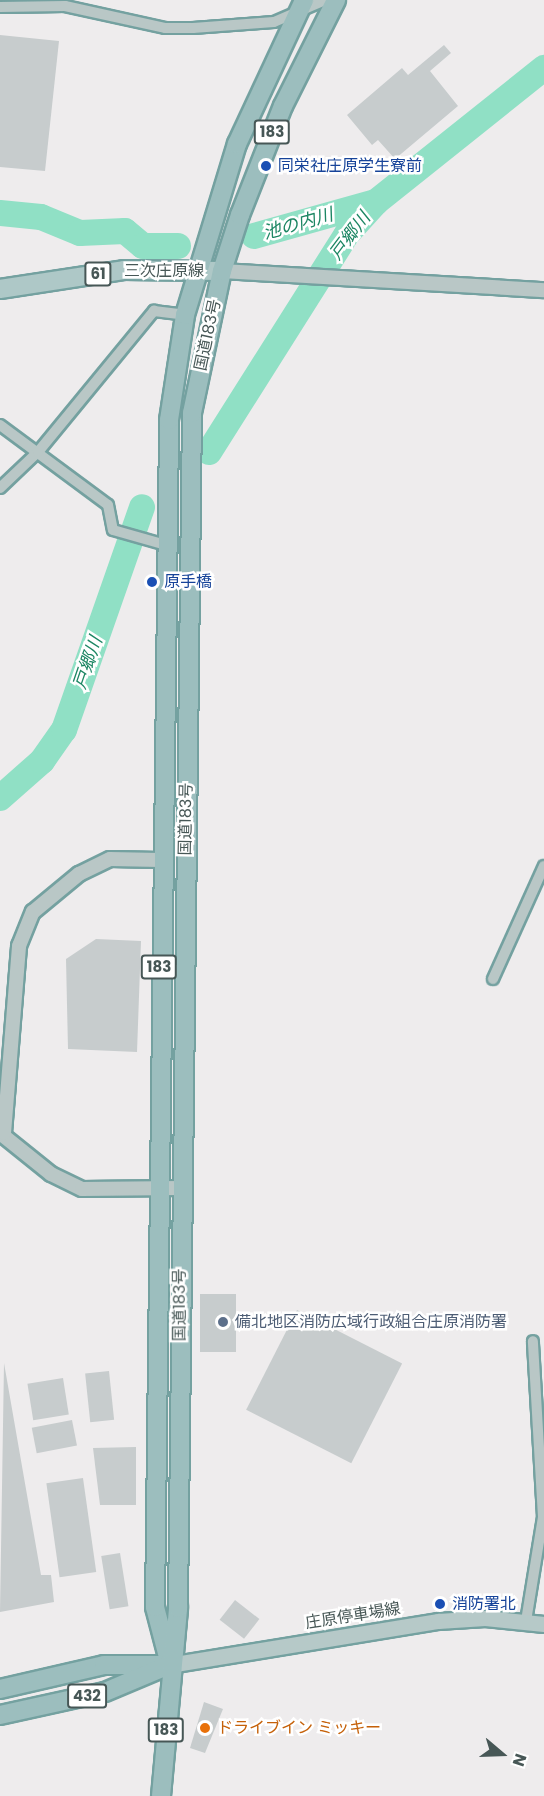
<!DOCTYPE html>
<html>
<head>
<meta charset="utf-8">
<style>
  body { margin:0 }
  #map { position:relative; width:544px; height:1796px; overflow:hidden; background:#eeeced; font-family:Poppins,"Noto Sans JP",sans-serif }
  div>[style] { position:absolute }
  .river>* { height:26px; margin:-13px; padding:0 13px; transform-origin:13px; border-radius:13px; background:#90e0c5 }
  .building>* { inset:0; background:#c7cccd; transform-origin:0 0 }
  .roads { filter:drop-shadow(2px 0 #74a1a0) drop-shadow(-2px 0 #74a1a0) drop-shadow(0 2px #74a1a0) drop-shadow(0 -2px #74a1a0) }
  .minor>* { height:10px; margin:-5px; padding:0 5px; transform-origin:5px; border-radius:5px; background:#b9c7c6 }
  .tertiary>* { height:14px; margin:-7px; padding:0 7px; transform-origin:7px; border-radius:7px; background:#b9c7c6 }
  .secondary>* { height:15px; margin:-7.5px; padding:0 7.5px; transform-origin:7.5px; border-radius:7.5px; background:#b6c9c8 }
  .primary>* { height:18px; margin:-9px; padding:0 9px; transform-origin:9px; border-radius:9px; background:#aec8c7 }
  .trunk>* { height:18px; margin:-9px; padding:0 9px; transform-origin:9px; border-radius:9px; background:#9cbebe }
  .dots>* { width:16px; height:16px; translate:-50% -50%; box-sizing:border-box; border:3px solid #fff; border-radius:50% }
  span { translate:-50% -50%; white-space:nowrap; text-align:center; line-height:1.15; -webkit-text-stroke:5px #fff; paint-order:stroke }
  .shield-label span { padding:2px 4px; background:#fff; border:2px solid; border-radius:4px; -webkit-text-stroke-width:0 }
  .shield-label { font-size:15px; color:#475756; font-weight:700 }
  .transit-label { font-size:16px; color:#164399 }
  .left { translate:0 -50%; text-align:left }
  .street-label { font-size:16px; color:#475756 }
  .service-label { font-size:16px; color:#4e5e75 }
  .food-label { font-size:16px; color:#c56008 }
  .water-label { font-size:18px; color:#1c8663; font-style:italic }
  .north { position:absolute; left:472px; top:1724px; width:60px; height:60px; -webkit-text-stroke:4px #fff; paint-order:stroke; rotate:109deg; font-size:16px; font-weight:700; line-height:24px; text-align:center; color:#475756 }
  .north::after { content:''; display:block; margin:auto; width:21px; height:27px; background:#475756; clip-path:polygon(50% 0,100% 100%,50% 72%,0 100%) }
</style>
</head>
<body>
<div id="map">
  <div class="river">
    <div style="left:0;top:213px;width:41px;rotate:5.6deg"></div>
    <div style="left:41px;top:217px;width:42px;rotate:22.3deg"></div>
    <div style="left:80px;top:233px;width:45px;rotate:-2.5deg"></div>
    <div style="left:125px;top:231px;width:23px;rotate:40deg"></div>
    <div style="left:143px;top:246px;width:35px"></div>
    <div style="left:254px;top:236px;width:127px;rotate:-15.6deg"></div>
    <div style="left:209px;top:452px;width:258px;rotate:-57.7deg"></div>
    <div style="left:347px;top:234px;width:43px;rotate:-47.8deg"></div>
    <div style="left:376px;top:202px;width:215px;rotate:-38.6deg"></div>
    <div style="left:0;top:798px;width:56px;rotate:-41.4deg"></div>
    <div style="left:42px;top:761px;width:38px;rotate:-55deg"></div>
    <div style="left:64px;top:730px;width:236px;rotate:-70.7deg"></div>
  </div>
  <div class="building">
    <div style="clip-path:polygon(0 35px,59px 41px,45px 171px,0 167px)"></div>
    <div style="clip-path:polygon(444px 45px,451px 53px,430px 71px,458px 106px,395px 159px,378px 140px,372px 145px,347px 115px,402px 68px,408px 75px)"></div>
    <div style="clip-path:polygon(96px 939px,141px 941px,137px 1052px,68px 1049px,66px 959px)"></div>
    <div style="left:200px;top:1294px;width:36px;height:58px"></div>
    <div style="left:297px;top:1310px;width:118px;height:112px;rotate:27deg"></div>
    <div style="clip-path:polygon(4px 1363px,41px 1575px,51px 1575px,54px 1602px,0 1612px)"></div>
    <div style="left:109px;top:1371px;width:49px;height:24px;rotate:84deg"></div>
    <div style="left:63px;top:1378px;width:37px;height:36px;rotate:81deg"></div>
    <div style="left:72px;top:1420px;width:26px;height:41px;rotate:79deg"></div>
    <div style="clip-path:polygon(136px 1447px,136px 1505px,100px 1505px,93px 1448px)"></div>
    <div style="left:83px;top:1478px;width:95px;height:37px;rotate:82deg"></div>
    <div style="left:120px;top:1553px;width:54px;height:19px;rotate:81deg"></div>
    <div style="left:235px;top:1600px;width:31px;height:25px;rotate:38deg"></div>
    <div style="clip-path:polygon(204px 1702px,223px 1709px,205px 1753px,190px 1748px)"></div>
  </div>
  <div class="roads">
    <div class="minor">
      <div style="left:0;top:7px;width:65px;rotate:-0.9deg"></div>
      <div style="left:65px;top:6px;width:102px;rotate:12.4deg"></div>
      <div style="left:165px;top:28px;width:28px"></div>
      <div style="left:193px;top:28px;width:81px;rotate:-4.2deg"></div>
      <div style="left:274px;top:22px;width:56px;rotate:-23.3deg"></div>
      <div style="left:0;top:425px;width:134px;rotate:36.5deg"></div>
      <div style="left:108px;top:505px;width:25px;rotate:79deg"></div>
      <div style="left:113px;top:530px;width:55px;rotate:15.8deg"></div>
      <div style="left:0;top:488px;width:52px;rotate:-43.5deg"></div>
      <div style="left:38px;top:452px;width:183px;rotate:-50.6deg"></div>
      <div style="left:154px;top:311px;width:31px;rotate:7deg"></div>
      <div style="left:493px;top:979px;width:124px;rotate:-65.7deg"></div>
      <div style="left:526px;top:1621px;width:105px;rotate:-80.7deg"></div>
      <div style="left:543px;top:1517px;width:176px;rotate:-93.3deg"></div>
    </div>
    <div class="tertiary">
      <div style="left:222px;top:271px;width:323px;rotate:3.4deg"></div>
      <div style="left:0;top:1133px;width:65px;rotate:38.8deg"></div>
      <div style="left:51px;top:1174px;width:34px;rotate:26deg"></div>
      <div style="left:82px;top:1189px;width:99px;rotate:-0.6deg"></div>
      <div style="left:4px;top:1133px;width:188px;rotate:-85.4deg"></div>
      <div style="left:19px;top:946px;width:37px;rotate:-68deg"></div>
      <div style="left:33px;top:912px;width:60px;rotate:-39.6deg"></div>
      <div style="left:79px;top:874px;width:34px;rotate:-26deg"></div>
      <div style="left:110px;top:859px;width:50px;rotate:1.1deg"></div>
    </div>
    <div class="secondary">
      <div style="left:169px;top:1665px;width:273px;rotate:-9.3deg"></div>
      <div style="left:438px;top:1621px;width:47px;rotate:-3.7deg"></div>
      <div style="left:485px;top:1618px;width:59px;rotate:5.8deg"></div>
    </div>
    <div class="primary">
      <div style="left:0;top:289px;width:125px;rotate:-8.7deg"></div>
      <div style="left:124px;top:270px;width:98px;rotate:0.6deg"></div>
    </div>
    <div class="trunk">
      <div style="left:168px;top:1657px;width:52px;rotate:-104.6deg"></div>
      <div style="left:155px;top:1607px;width:1187px;rotate:-89.32deg"></div>
      <div style="left:169px;top:420px;width:106px;rotate:-81.3deg"></div>
      <div style="left:185px;top:315px;width:179px;rotate:-73.1deg"></div>
      <div style="left:237px;top:144px;width:159px;rotate:-65deg"></div>
      <div style="left:0;top:1689px;width:107px;rotate:-13deg"></div>
      <div style="left:104px;top:1665px;width:58px"></div>
      <div style="left:0;top:1715px;width:107px;rotate:-12.4deg"></div>
      <div style="left:105px;top:1692px;width:69px;rotate:-22.9deg"></div>
      <div style="left:161px;top:1796px;width:189px;rotate:-84.8deg"></div>
      <div style="left:178px;top:1608px;width:1195px;rotate:-89.33deg"></div>
      <div style="left:192px;top:413px;width:145px;rotate:-78.1deg"></div>
      <div style="left:222px;top:271px;width:59px;rotate:-72.2deg"></div>
      <div style="left:240px;top:215px;width:117px;rotate:-68.5deg"></div>
      <div style="left:283px;top:106px;width:119px;rotate:-63.4deg"></div>
    </div>
  </div>
  <div class="dots">
    <div style="left:266px;top:166px;background:#1a4fb4"></div>
    <div style="left:152px;top:582px;background:#1a4fb4"></div>
    <div style="left:223px;top:1322px;background:#5c6f8a"></div>
    <div style="left:440px;top:1604px;background:#1a4fb4"></div>
    <div style="left:205px;top:1728px;background:#e8710a"></div>
  </div>
  <div class="shield-label">
    <span style="left:272px;top:132px">183</span>
    <span style="left:98px;top:274px">61</span>
    <span style="left:159px;top:967px">183</span>
    <span style="left:87px;top:1696px">432</span>
    <span style="left:166px;top:1730px">183</span>
  </div>
  <div class="transit-label">
    <span class="left" style="left:278px;top:166px">同栄社庄原学生寮前</span>
    <span class="left" style="left:164px;top:582px">原手橋</span>
    <span class="left" style="left:452px;top:1604px">消防署北</span>
  </div>
  <div class="street-label">
    <span style="left:164px;top:271px">三次庄原線</span>
    <span style="left:208px;top:335px;rotate:-78deg">国道183号</span>
    <span style="left:186px;top:819px;rotate:-89deg">国道183号</span>
    <span style="left:180px;top:1305px;rotate:-90deg">国道183号</span>
    <span style="left:353px;top:1616px;rotate:-9deg">庄原停車場線</span>
  </div>
  <div class="service-label">
    <span class="left" style="left:235px;top:1322px">備北地区消防広域行政組合庄原消防署</span>
  </div>
  <div class="food-label">
    <span class="left" style="left:217px;top:1728px">ドライブイン ミッキー</span>
  </div>
  <div class="water-label">
    <span style="left:298px;top:224px;rotate:-16deg">池の内川</span>
    <span style="left:350px;top:236px;rotate:-53deg">戸郷川</span>
    <span style="left:88px;top:663px;rotate:-71deg">戸郷川</span>
  </div>
  <div class="north">N</div>
</div>
</body>
</html>
